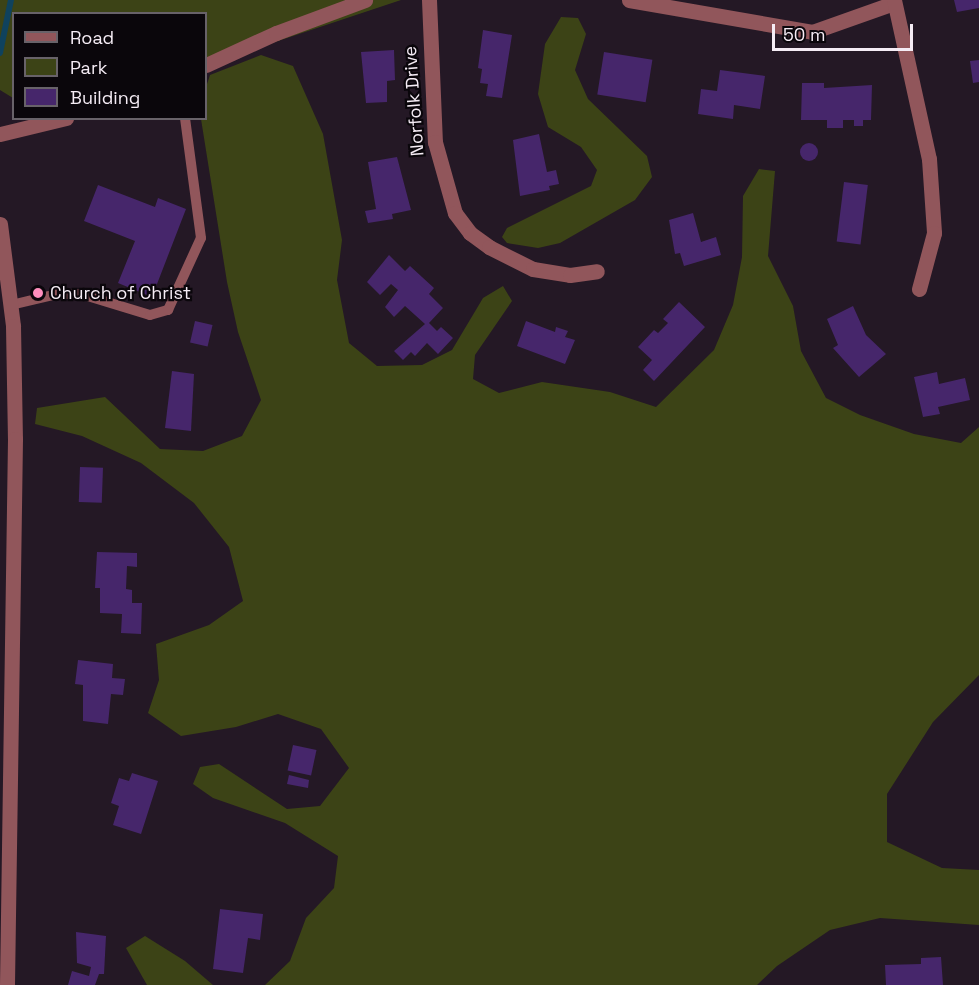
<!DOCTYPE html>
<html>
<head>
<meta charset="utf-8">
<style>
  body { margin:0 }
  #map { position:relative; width:979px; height:985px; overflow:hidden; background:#241825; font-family:"Space Grotesk",sans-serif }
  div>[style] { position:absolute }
  .green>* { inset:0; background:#3c4316 }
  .stream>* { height:6px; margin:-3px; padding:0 3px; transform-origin:3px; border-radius:3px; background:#0f425d }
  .building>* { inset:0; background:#46266b; transform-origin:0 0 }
  .round { border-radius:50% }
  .service>* { height:10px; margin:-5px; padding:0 5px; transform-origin:5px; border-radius:5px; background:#91565b }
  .minor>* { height:15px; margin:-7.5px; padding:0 7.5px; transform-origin:7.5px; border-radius:7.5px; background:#91565b }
  .dots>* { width:16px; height:16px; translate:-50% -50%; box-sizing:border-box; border:3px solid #0a060b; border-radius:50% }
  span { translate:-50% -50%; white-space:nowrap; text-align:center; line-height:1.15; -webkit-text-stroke:4.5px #0a060b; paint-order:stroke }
  .street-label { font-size:18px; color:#f5ecf5 }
  .poi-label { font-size:18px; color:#f5ecf5 }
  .left { translate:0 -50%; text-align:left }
  .legend { position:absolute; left:12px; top:12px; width:195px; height:108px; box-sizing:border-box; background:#0a060b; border:2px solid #686269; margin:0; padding:8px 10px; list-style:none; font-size:18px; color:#f5ecf5 }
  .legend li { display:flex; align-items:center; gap:12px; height:30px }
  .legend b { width:30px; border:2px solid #686269 }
  .scale { position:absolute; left:772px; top:24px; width:141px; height:27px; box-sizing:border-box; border:3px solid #f5ecf5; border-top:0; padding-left:8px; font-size:18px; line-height:21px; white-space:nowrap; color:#f5ecf5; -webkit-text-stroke:4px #0a060b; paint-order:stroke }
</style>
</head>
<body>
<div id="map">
  <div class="green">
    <div style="clip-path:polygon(0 0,401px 0,206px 65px,206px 14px,14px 14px,13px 98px,0 90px)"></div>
    <div style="clip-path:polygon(561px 17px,578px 18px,586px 34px,575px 70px,588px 99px,647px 156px,652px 177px,635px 200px,560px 243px,538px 248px,507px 243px,502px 237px,507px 228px,591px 186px,597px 170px,581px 147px,548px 127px,538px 94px,545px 44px)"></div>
    <div style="clip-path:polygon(261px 55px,293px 66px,323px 134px,342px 240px,337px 280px,349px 343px,377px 366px,422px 365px,452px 350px,483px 298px,503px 286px,512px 301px,475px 355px,473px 379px,499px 393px,542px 382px,610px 392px,656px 407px,714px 350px,733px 305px,742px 257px,743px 196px,759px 169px,775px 171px,768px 256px,793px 306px,801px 351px,826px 398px,860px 415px,914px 434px,961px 443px,979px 427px,979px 675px,933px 722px,887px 794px,887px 842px,942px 868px,979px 870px,979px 925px,880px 918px,830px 930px,777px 966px,757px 985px,265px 985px,290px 961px,306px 918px,334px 888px,338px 856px,285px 823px,213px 798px,193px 784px,200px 767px,219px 764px,287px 809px,320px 806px,349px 768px,321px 729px,278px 714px,236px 727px,181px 736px,148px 713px,159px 680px,156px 644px,209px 625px,243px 601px,229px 547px,194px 503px,141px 463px,82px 436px,35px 424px,37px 408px,105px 397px,160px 449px,203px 451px,242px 436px,261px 400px,238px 332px,227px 282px,201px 119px,206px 118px,206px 87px,210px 75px)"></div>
    <div style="clip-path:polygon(145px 936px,185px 961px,213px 985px,147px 985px,126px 948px)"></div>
  </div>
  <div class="stream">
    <div style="left:0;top:53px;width:54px;rotate:-78.3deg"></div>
  </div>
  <div class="building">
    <div style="clip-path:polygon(954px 0,979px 0,979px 8px,957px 12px)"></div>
    <div style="clip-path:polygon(483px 30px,512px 35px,502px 98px,486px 96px,488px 84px,480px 83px,482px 69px,478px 68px)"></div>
    <div style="clip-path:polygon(394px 50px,395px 80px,387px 81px,387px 102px,366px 103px,361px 52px)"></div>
    <div style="left:604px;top:52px;width:49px;height:43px;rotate:9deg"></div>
    <div style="clip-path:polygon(979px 60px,979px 82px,973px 83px,970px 61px)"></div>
    <div style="clip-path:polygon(720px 70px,765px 76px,760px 109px,734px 105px,733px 119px,698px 114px,701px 89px,717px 91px)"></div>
    <div style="clip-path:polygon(802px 83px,824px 83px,824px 88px,872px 85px,871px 120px,863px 120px,863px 126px,854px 126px,854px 120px,843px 120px,843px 128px,827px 128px,827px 120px,801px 120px)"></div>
    <div style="clip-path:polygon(539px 134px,547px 172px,556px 170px,559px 184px,549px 186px,550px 190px,520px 196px,513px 140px)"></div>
    <div class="round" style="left:800px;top:143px;width:18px;height:18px"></div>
    <div style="clip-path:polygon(397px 157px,411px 210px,392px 214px,393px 219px,368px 223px,365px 211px,376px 209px,368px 162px)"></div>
    <div style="left:844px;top:182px;width:24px;height:60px;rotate:7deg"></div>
    <div style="clip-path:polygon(98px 185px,155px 207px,158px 198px,186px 209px,152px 297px,118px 283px,135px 241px,84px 221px)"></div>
    <div style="clip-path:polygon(693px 213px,701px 242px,716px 237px,721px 255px,684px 266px,680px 253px,675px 254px,669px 220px)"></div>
    <div style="clip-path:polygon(389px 255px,405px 271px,410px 266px,434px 288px,429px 294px,443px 308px,429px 323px,437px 331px,441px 327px,453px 338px,438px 354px,427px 343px,415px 356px,411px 352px,403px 360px,394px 351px,425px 324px,405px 306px,394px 317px,385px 307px,398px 290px,391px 284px,380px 295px,367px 282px)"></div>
    <div style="clip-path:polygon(679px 302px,705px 327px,654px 381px,643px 370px,652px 360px,638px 347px,654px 330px,658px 333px,668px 323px,663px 319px)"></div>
    <div style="clip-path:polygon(853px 306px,866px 335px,886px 354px,859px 377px,833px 348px,838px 345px,827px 319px)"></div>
    <div style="left:195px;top:321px;width:18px;height:22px;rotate:13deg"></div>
    <div style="clip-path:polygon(526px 321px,555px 332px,556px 327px,568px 331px,565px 337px,575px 340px,565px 364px,517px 346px)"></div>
    <div style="clip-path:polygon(172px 371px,194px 374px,191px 431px,165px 428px)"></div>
    <div style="clip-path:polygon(937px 372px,939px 384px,965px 378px,970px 400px,938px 407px,940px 414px,923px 417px,914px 377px)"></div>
    <div style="left:80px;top:467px;width:23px;height:35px;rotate:2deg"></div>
    <div style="clip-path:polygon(97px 552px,137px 553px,137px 567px,127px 566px,126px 589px,132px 590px,132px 603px,142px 603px,141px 634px,121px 633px,122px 614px,100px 613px,100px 588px,95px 588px)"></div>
    <div style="clip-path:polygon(78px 660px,113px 664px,112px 678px,125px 679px,123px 695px,111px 694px,108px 724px,83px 721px,83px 685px,75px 684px)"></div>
    <div style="left:293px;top:745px;width:24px;height:26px;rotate:12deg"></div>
    <div style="clip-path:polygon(132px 773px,158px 781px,141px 834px,113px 825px,119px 806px,111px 803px,119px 778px,129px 781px)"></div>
    <div style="clip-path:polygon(289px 775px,309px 780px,308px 788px,287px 784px)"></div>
    <div style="clip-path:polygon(220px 909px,263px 914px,260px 940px,248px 938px,243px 973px,213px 969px)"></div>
    <div style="clip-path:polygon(76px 932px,106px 936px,104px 974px,99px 974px,95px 985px,68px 985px,72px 971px,89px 976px,91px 967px,77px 963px)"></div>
    <div style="clip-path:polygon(941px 957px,943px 985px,886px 985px,885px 965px,921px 964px,921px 958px)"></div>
  </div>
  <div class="service">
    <div style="left:11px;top:305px;width:47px;rotate:-13.4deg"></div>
    <div style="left:57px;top:294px;width:24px"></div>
    <div style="left:81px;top:294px;width:72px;rotate:16.9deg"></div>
    <div style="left:150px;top:315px;width:19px;rotate:-16deg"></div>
    <div style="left:168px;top:310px;width:79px;rotate:-65.4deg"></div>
    <div style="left:201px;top:238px;width:121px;rotate:-97.6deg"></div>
  </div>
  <div class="minor">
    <div style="left:429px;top:0;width:142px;rotate:87.6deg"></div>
    <div style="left:435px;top:142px;width:74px;rotate:74.3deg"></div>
    <div style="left:455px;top:213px;width:25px;rotate:53deg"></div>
    <div style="left:470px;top:233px;width:24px;rotate:36deg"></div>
    <div style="left:489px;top:247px;width:49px;rotate:26.6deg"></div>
    <div style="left:533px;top:269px;width:37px;rotate:9deg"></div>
    <div style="left:570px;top:275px;width:27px;rotate:-8deg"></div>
    <div style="left:629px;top:0;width:186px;rotate:9.9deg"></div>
    <div style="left:812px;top:32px;width:87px;rotate:-19.5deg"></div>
    <div style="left:894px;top:0;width:163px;rotate:77.6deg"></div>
    <div style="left:929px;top:159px;width:74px;rotate:86.1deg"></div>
    <div style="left:934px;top:233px;width:58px;rotate:105deg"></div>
    <div style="left:206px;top:65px;width:77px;rotate:-24.6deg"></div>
    <div style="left:276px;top:33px;width:95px;rotate:-20.3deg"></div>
    <div style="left:0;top:134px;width:68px;rotate:-13.6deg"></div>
    <div style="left:0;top:224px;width:103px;rotate:82.7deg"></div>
    <div style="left:13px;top:326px;width:113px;rotate:89deg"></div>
    <div style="left:15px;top:439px;width:546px;rotate:90.84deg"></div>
  </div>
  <div class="dots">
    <div style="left:38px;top:293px;background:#fe8ebd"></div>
  </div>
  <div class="street-label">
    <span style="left:414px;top:101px;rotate:-94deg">Norfolk Drive</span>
  </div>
  <div class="poi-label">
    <span class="left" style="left:50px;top:293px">Church of Christ</span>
  </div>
  <ul class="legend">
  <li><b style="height:8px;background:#91565b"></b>Road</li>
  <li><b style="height:16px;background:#3c4316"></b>Park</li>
  <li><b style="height:16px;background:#46266b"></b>Building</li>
  </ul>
  <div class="scale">50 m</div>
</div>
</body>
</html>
